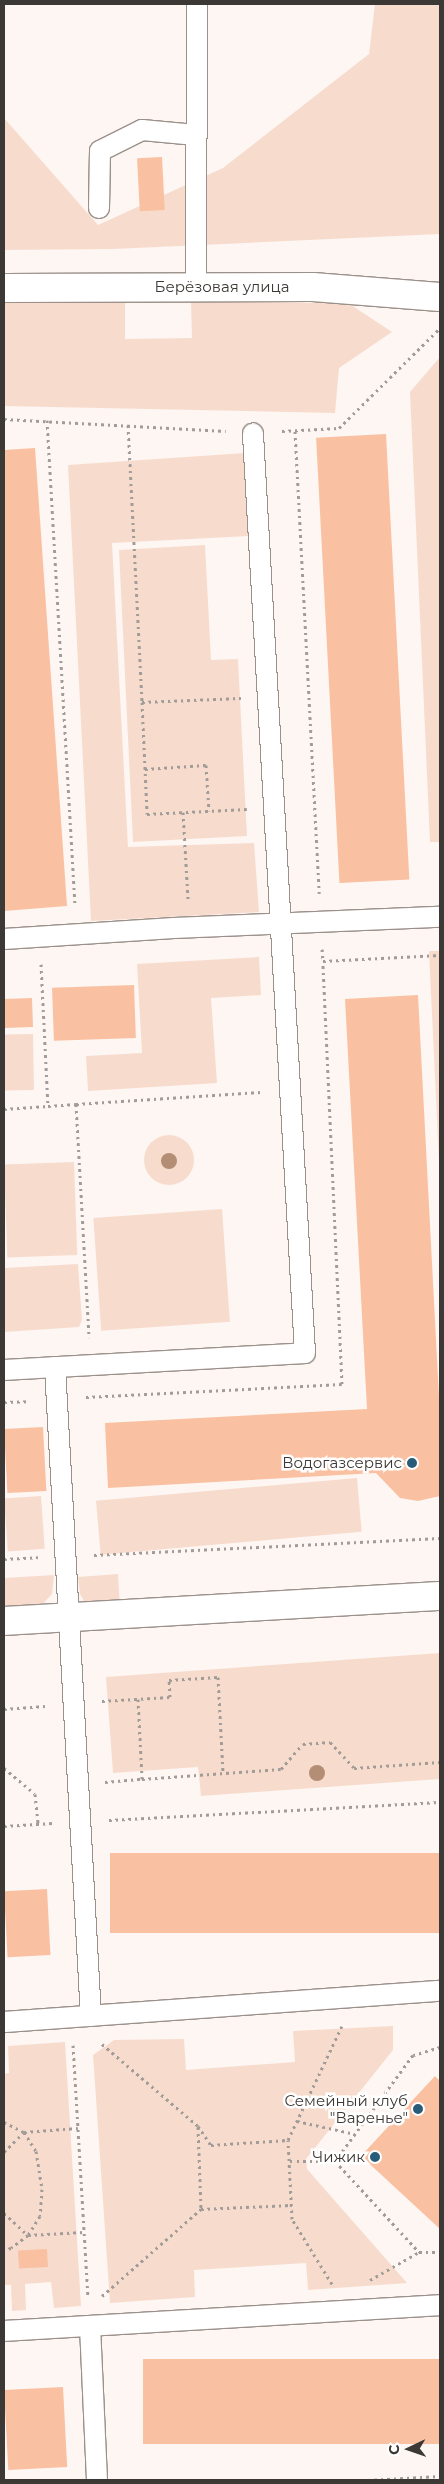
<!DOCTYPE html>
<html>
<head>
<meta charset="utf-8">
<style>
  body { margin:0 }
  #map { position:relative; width:444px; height:2484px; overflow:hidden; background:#fef6f2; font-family:Montserrat,sans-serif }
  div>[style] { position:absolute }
  .green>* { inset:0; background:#f7dcce; transform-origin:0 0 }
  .round { border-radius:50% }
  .building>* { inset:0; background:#f9c1a2; transform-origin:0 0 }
  .path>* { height:3px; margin-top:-1.5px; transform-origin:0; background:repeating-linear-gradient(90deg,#a29c98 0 2.5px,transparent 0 6.5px) }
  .roads { filter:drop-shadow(1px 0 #9b908a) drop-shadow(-1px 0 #9b908a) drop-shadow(0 1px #9b908a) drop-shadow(0 -1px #9b908a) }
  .service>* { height:20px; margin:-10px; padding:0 10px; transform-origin:10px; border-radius:10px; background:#fff }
  .minor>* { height:28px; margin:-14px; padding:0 14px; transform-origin:14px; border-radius:14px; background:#fff }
  .trees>* { width:16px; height:16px; margin:-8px; border-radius:50%; background:#b38e74 }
  .dots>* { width:14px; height:14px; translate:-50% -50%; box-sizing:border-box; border:2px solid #fff; border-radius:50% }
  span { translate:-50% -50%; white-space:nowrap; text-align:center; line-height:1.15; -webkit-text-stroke:5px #fff; paint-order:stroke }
  .street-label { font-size:15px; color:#3c3835 }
  .poi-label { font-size:15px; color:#3c3835 }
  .right { translate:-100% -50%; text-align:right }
  .frame { position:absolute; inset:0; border:5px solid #3c3835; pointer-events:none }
  .north { position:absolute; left:384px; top:2424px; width:50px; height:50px; -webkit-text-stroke:4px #fff; paint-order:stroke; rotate:267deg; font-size:14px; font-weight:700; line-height:20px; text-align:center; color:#3c3835 }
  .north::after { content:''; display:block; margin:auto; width:18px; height:22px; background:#3c3835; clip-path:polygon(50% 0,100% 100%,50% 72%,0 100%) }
</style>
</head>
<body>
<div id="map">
  <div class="green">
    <div style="clip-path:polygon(375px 4px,440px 4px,440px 234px,113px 249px,4px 250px,4px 118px,98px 225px,223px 168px,369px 54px)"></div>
    <div style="clip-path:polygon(4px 302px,125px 302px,125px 339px,192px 338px,191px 302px,348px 303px,392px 332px,339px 368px,335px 413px,4px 406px)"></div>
    <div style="clip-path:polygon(440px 357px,440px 842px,430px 842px,410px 392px)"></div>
    <div style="clip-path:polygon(245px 453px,249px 536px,112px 543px,128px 847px,254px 843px,259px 912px,91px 921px,68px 465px)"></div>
    <div style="clip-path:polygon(205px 545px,211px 660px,238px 659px,247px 836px,133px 842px,119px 550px)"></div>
    <div style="clip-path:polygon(429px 951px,440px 951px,440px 1183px)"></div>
    <div style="clip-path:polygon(259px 957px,261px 995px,211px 998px,217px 1083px,88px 1091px,86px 1056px,142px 1053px,137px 964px)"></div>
    <div style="left:33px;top:1034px;width:56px;height:29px;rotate:89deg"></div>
    <div class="round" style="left:144px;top:1135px;width:50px;height:50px"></div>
    <div style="left:74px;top:1162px;width:93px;height:70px;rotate:88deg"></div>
    <div style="left:222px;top:1209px;width:113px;height:129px;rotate:86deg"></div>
    <div style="clip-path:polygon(78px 1264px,82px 1320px,79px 1327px,4px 1332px,4px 1268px)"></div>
    <div style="left:357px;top:1478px;width:54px;height:262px;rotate:85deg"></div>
    <div style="left:41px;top:1496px;width:53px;height:37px;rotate:86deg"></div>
    <div style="clip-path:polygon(118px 1574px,120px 1609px,88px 1608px,80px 1594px,78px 1577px)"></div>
    <div style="clip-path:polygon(54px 1575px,52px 1594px,38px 1609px,4px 1611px,4px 1578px)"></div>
    <div style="clip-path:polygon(440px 1653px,440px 1779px,201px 1796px,198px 1767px,113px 1773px,106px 1677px)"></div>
    <div style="clip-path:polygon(393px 2026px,393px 2050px,306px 2159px,307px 2169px,407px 2283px,308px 2290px,306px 2263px,194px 2270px,195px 2297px,110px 2303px,93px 2055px,114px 2040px,184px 2039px,186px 2070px,295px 2062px,293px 2031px)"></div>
    <div style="clip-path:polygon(65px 2042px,81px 2306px,54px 2308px,51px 2282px,25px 2284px,26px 2310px,12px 2311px,11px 2285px,4px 2285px,4px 2074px,9px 2073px,8px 2046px)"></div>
  </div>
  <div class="building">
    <div style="left:162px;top:157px;width:53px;height:25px;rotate:87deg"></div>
    <div style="left:386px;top:434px;width:446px;height:70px;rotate:87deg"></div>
    <div style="clip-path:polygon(35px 448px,67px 906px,4px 911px,4px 450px)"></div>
    <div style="left:134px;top:985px;width:53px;height:82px;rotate:88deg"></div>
    <div style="clip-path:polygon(418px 995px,440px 1416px,440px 1496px,418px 1501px,400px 1498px,376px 1473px,108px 1488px,105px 1423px,367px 1409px,345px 999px)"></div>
    <div style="left:32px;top:998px;width:29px;height:28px;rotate:88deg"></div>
    <div style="left:43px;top:1427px;width:64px;height:39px;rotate:87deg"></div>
    <div style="left:440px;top:1853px;width:80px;height:330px;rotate:90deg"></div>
    <div style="left:47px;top:1889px;width:66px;height:43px;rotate:87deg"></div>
    <div style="clip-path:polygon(435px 2076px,440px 2081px,440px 2229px,361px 2156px)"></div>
    <div style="left:47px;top:2249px;width:18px;height:29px;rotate:87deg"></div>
    <div style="left:440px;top:2359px;width:85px;height:297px;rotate:90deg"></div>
    <div style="left:63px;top:2387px;width:80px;height:59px;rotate:87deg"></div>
  </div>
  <div class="path">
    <div style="left:4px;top:419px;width:222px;rotate:3.1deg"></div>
    <div style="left:47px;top:420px;width:487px;rotate:86.7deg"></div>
    <div style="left:128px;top:425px;width:277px;rotate:87.1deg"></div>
    <div style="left:142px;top:702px;width:99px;rotate:-2.3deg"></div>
    <div style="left:282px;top:431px;width:57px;rotate:-3deg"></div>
    <div style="left:339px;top:428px;width:142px;rotate:-44.7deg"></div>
    <div style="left:295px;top:431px;width:463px;rotate:87deg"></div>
    <div style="left:142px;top:702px;width:112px;rotate:87.4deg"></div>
    <div style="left:147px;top:814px;width:100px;rotate:-2.9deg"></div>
    <div style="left:145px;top:769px;width:61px;rotate:-3.8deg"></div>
    <div style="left:206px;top:765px;width:46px;rotate:86.3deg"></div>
    <div style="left:183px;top:812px;width:87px;rotate:86.7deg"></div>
    <div style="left:322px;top:949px;width:12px;rotate:85deg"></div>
    <div style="left:41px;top:964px;width:142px;rotate:87.2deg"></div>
    <div style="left:48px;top:1106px;width:28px;rotate:-4deg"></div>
    <div style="left:76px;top:1104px;width:234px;rotate:86.8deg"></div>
    <div style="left:76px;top:1104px;width:186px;rotate:-3.7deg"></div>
    <div style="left:4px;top:1109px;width:44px;rotate:-3.9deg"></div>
    <div style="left:86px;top:1397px;width:256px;rotate:-2.9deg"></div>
    <div style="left:342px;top:1384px;width:423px;rotate:-92.6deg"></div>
    <div style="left:323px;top:961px;width:117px;rotate:-2.9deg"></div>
    <div style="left:4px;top:1402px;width:25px;rotate:-2deg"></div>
    <div style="left:94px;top:1555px;width:346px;rotate:-2.8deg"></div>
    <div style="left:4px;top:1559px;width:34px;rotate:-3deg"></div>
    <div style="left:138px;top:1699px;width:80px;rotate:87.1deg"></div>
    <div style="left:142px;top:1779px;width:139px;rotate:-4.1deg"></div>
    <div style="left:281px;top:1769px;width:33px;rotate:-49deg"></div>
    <div style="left:303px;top:1744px;width:27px;rotate:-4deg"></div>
    <div style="left:330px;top:1742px;width:35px;rotate:47deg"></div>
    <div style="left:354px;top:1768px;width:86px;rotate:-4deg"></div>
    <div style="left:102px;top:1701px;width:68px;rotate:-3.4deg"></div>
    <div style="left:170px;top:1697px;width:17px;rotate:-93deg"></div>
    <div style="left:169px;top:1680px;width:49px;rotate:-3.5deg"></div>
    <div style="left:218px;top:1677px;width:96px;rotate:87deg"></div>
    <div style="left:4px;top:1709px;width:41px;rotate:-4.2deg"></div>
    <div style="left:4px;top:1768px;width:40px;rotate:40deg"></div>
    <div style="left:35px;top:1794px;width:30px;rotate:84deg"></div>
    <div style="left:105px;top:1782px;width:37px;rotate:-5deg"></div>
    <div style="left:109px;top:1820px;width:331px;rotate:-3.1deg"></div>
    <div style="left:4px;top:1826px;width:49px;rotate:-3.5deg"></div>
    <div style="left:102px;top:2044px;width:126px;rotate:40.5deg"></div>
    <div style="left:198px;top:2126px;width:23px;rotate:56deg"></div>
    <div style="left:211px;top:2145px;width:77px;rotate:-3.7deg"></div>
    <div style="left:73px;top:2045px;width:253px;rotate:86.6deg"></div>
    <div style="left:440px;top:2047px;width:28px;rotate:163deg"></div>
    <div style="left:413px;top:2055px;width:132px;rotate:126.3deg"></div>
    <div style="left:335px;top:2161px;width:124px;rotate:47.3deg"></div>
    <div style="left:419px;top:2252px;width:21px"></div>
    <div style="left:297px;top:2121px;width:59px;rotate:12.6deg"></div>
    <div style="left:4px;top:2122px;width:22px;rotate:27deg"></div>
    <div style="left:24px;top:2132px;width:22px;rotate:58deg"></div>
    <div style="left:36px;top:2151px;width:38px;rotate:81deg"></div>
    <div style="left:42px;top:2189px;width:27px;rotate:94deg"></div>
    <div style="left:40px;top:2216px;width:22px;rotate:122deg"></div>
    <div style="left:28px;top:2235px;width:21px;rotate:143deg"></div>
    <div style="left:11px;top:2248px;width:7px;rotate:164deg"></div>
    <div style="left:198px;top:2127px;width:82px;rotate:87.9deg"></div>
    <div style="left:4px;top:2152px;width:28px;rotate:-45deg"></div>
    <div style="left:24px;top:2132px;width:54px;rotate:-4.2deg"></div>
    <div style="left:290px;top:2161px;width:45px"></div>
    <div style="left:4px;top:2213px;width:33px;rotate:43deg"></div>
    <div style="left:28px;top:2235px;width:56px;rotate:-3.1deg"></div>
    <div style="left:370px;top:2280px;width:56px;rotate:-29.7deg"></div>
    <div style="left:332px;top:2284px;width:76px;rotate:-121.6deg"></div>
    <div style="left:292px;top:2219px;width:79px;rotate:-92.9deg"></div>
    <div style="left:288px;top:2140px;width:126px;rotate:-64.7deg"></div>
    <div style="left:102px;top:2296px;width:132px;rotate:-41.3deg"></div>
    <div style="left:201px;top:2209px;width:90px;rotate:-2.5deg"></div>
    <div style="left:368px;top:2480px;width:72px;rotate:-3.2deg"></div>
  </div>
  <div class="roads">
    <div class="service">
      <div style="left:99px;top:208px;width:57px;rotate:-89deg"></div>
      <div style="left:100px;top:151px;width:47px;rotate:-26.6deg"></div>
      <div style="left:142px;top:130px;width:54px;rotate:5.3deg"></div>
      <div style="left:196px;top:287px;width:283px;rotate:-89.8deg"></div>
      <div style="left:4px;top:939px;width:170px;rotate:-3.7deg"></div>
      <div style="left:174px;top:928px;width:266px;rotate:-2.4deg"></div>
      <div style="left:55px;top:1367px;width:650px;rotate:86.83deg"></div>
      <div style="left:4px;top:1370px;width:301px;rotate:-3.2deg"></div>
      <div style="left:305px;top:1353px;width:921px;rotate:-93.24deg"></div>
      <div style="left:4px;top:2022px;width:437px;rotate:-4.1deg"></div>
      <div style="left:90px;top:2326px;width:154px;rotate:87.4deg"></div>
      <div style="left:4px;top:2331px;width:437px;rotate:-3.4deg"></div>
    </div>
    <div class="minor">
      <div style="left:4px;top:288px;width:309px;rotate:-0.2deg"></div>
      <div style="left:313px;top:287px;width:127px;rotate:4.5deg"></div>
      <div style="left:4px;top:1621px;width:437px;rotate:-3.3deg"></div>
    </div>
  </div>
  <div class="trees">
    <div style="left:169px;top:1161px"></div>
    <div style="left:317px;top:1773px"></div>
  </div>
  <div class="dots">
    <div style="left:412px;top:1463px;background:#295c79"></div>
    <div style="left:418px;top:2109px;background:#295c79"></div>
    <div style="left:375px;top:2157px;background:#295c79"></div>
  </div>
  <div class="street-label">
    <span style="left:222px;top:287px">Берёзовая улица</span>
  </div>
  <div class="poi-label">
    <span class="right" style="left:402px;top:1463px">Водогазсервис</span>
    <span class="right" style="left:408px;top:2109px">Семейный клуб<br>"Варенье"</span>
    <span class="right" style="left:365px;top:2157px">Чижик</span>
  </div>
  <div class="frame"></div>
  <div class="north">С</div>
</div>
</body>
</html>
